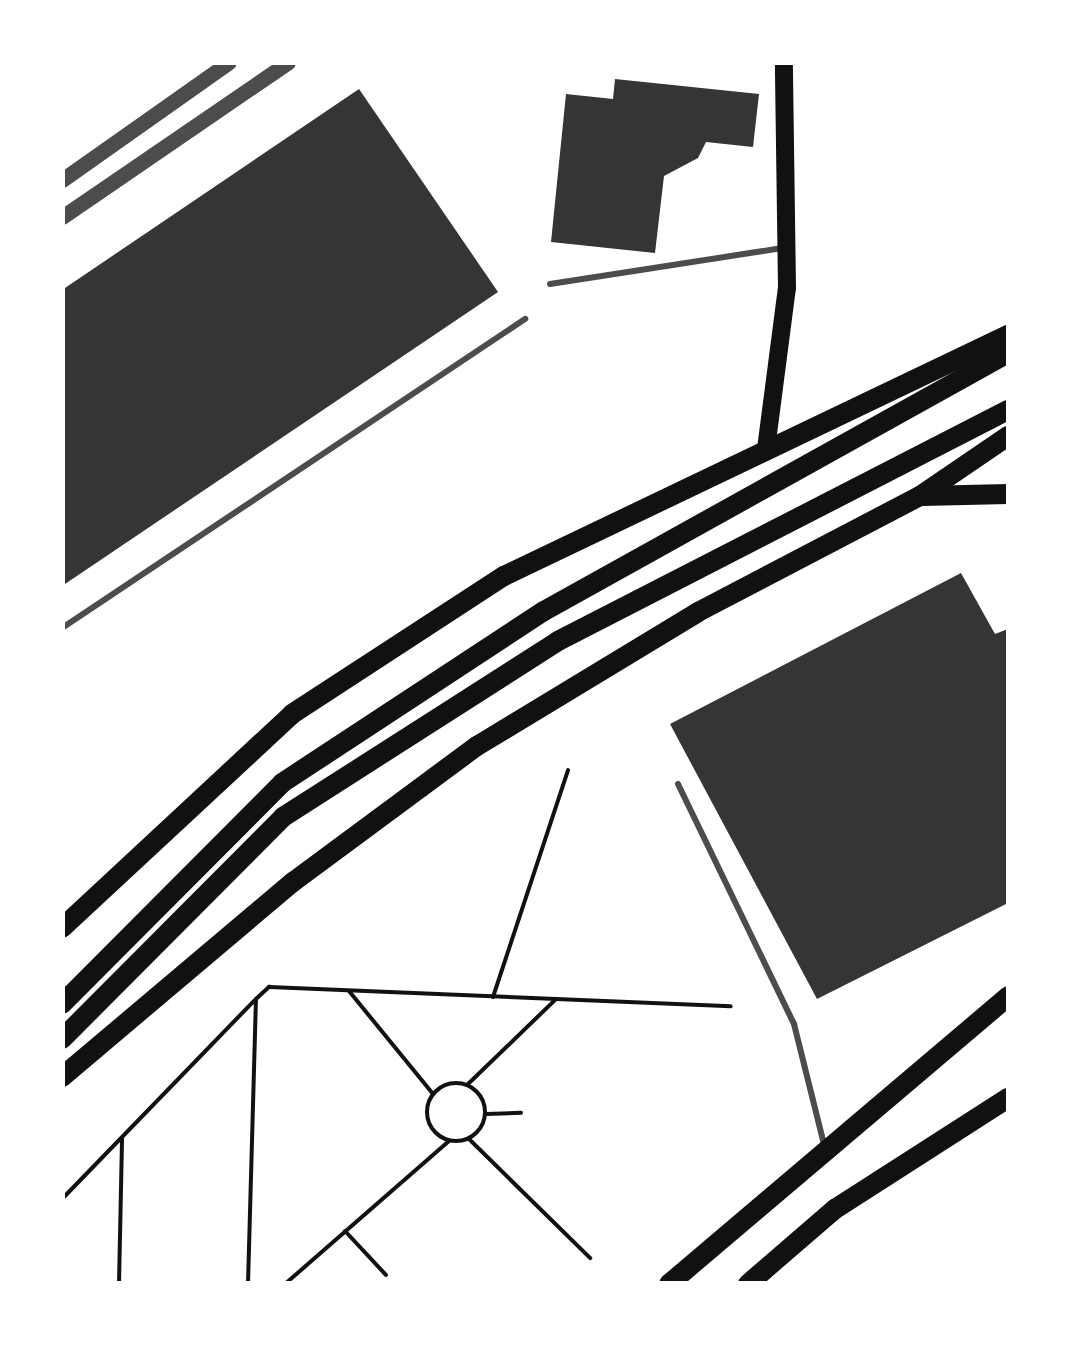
<!DOCTYPE html>
<html>
<head>
<meta charset="utf-8">
<style>
  body { margin:0 }
  #map { position:relative; width:1071px; height:1346px; overflow:hidden; background:#fff; font-family:Inter,sans-serif }
  div>[style] { position:absolute }
  .building>* { inset:0; background:#353535 }
  .path>* { height:4px; margin:-2px; padding:0 2px; transform-origin:2px; border-radius:2px; background:#111 }
  .path>.ring { margin:-2px; padding:0; box-sizing:content-box; background:none; border:4px solid #111; border-radius:50% }
  .service>* { height:6px; margin:-3px; padding:0 3px; transform-origin:3px; border-radius:3px; background:#4c4c4c }
  .tertiary>* { height:15px; margin:-7.5px; padding:0 7.5px; transform-origin:7.5px; border-radius:7.5px; background:#4c4c4c }
  .secondary>* { height:18px; margin:-9px; padding:0 9px; transform-origin:9px; border-radius:9px; background:#111 }
  .primary>* { height:20px; margin:-10px; padding:0 10px; transform-origin:10px; border-radius:10px; background:#111 }
  .trunk>* { height:20px; margin:-10px; padding:0 10px; transform-origin:10px; border-radius:10px; background:#111 }
  span { translate:-50% -50%; white-space:nowrap; text-align:center; line-height:1.15; -webkit-text-stroke:10px #fff; paint-order:stroke }
  .frame { position:absolute; inset:0; border:65px solid #fff; pointer-events:none }
</style>
</head>
<body>
<div id="map">
  <div class="building">
    <div style="clip-path:polygon(615px 79px,759px 94px,753px 147px,706px 142px,698px 158px,664px 176px,655px 253px,551px 242px,566px 94px,613px 99px)"></div>
    <div style="clip-path:polygon(359px 89px,498px 292px,62px 586px,62px 290px)"></div>
    <div style="clip-path:polygon(961px 573px,995px 634px,1008px 629px,1008px 903px,817px 999px,670px 724px)"></div>
  </div>
  <div class="path">
    <div style="left:349px;top:991px;width:133px;rotate:50.8deg"></div>
    <div style="left:493px;top:997px;width:239px;rotate:-71.7deg"></div>
    <div class="ring" style="left:427px;top:1083px;width:54px;height:54px"></div>
    <div style="left:467px;top:1085px;width:124px;rotate:-44deg"></div>
    <div style="left:486px;top:1114px;width:35px;rotate:-2deg"></div>
    <div style="left:469px;top:1139px;width:170px;rotate:44.5deg"></div>
    <div style="left:62px;top:1199px;width:276px;rotate:-45.9deg"></div>
    <div style="left:345px;top:1231px;width:60px;rotate:47deg"></div>
    <div style="left:119px;top:1284px;width:146px;rotate:-88.8deg"></div>
    <div style="left:248px;top:1284px;width:285px;rotate:-88.4deg"></div>
    <div style="left:256px;top:999px;width:18px;rotate:-43deg"></div>
    <div style="left:269px;top:987px;width:462px;rotate:2.4deg"></div>
    <div style="left:285px;top:1284px;width:218px;rotate:-41.1deg"></div>
  </div>
  <div class="service">
    <div style="left:550px;top:284px;width:235px;rotate:-8.8deg"></div>
    <div style="left:62px;top:628px;width:557px;rotate:-33.72deg"></div>
    <div style="left:678px;top:784px;width:267px;rotate:64.2deg"></div>
    <div style="left:794px;top:1024px;width:128px;rotate:76deg"></div>
  </div>
  <div class="tertiary">
    <div style="left:62px;top:180px;width:204px;rotate:-35.2deg"></div>
    <div style="left:62px;top:217px;width:274px;rotate:-34.4deg"></div>
  </div>
  <div class="secondary">
    <div style="left:766px;top:449px;width:162px;rotate:-82.6deg"></div>
    <div style="left:787px;top:288px;width:226px;rotate:-90.8deg"></div>
  </div>
  <div class="primary">
    <div style="left:922px;top:496px;width:86px;rotate:-1.3deg"></div>
    <div style="left:62px;top:928px;width:314px;rotate:-42.9deg"></div>
    <div style="left:292px;top:714px;width:253px;rotate:-33.1deg"></div>
    <div style="left:504px;top:576px;width:559px;rotate:-25.56deg"></div>
    <div style="left:62px;top:1077px;width:302px;rotate:-40.2deg"></div>
    <div style="left:293px;top:882px;width:229px;rotate:-36.5deg"></div>
    <div style="left:477px;top:746px;width:258px;rotate:-31.2deg"></div>
    <div style="left:698px;top:612px;width:250px;rotate:-27.6deg"></div>
    <div style="left:920px;top:496px;width:107px;rotate:-34.3deg"></div>
    <div style="left:669px;top:1284px;width:445px;rotate:-40.3deg"></div>
    <div style="left:748px;top:1284px;width:115px;rotate:-40.8deg"></div>
    <div style="left:835px;top:1209px;width:206px;rotate:-32.7deg"></div>
  </div>
  <div class="trunk">
    <div style="left:62px;top:1004px;width:312px;rotate:-45.1deg"></div>
    <div style="left:282px;top:783px;width:313px;rotate:-33.3deg"></div>
    <div style="left:544px;top:611px;width:531px;rotate:-29.08deg"></div>
    <div style="left:62px;top:1039px;width:313px;rotate:-45.1deg"></div>
    <div style="left:283px;top:817px;width:326px;rotate:-32.6deg"></div>
    <div style="left:558px;top:641px;width:506px;rotate:-27.17deg"></div>
  </div>
  <div class="frame"></div>
</div>
</body>
</html>
